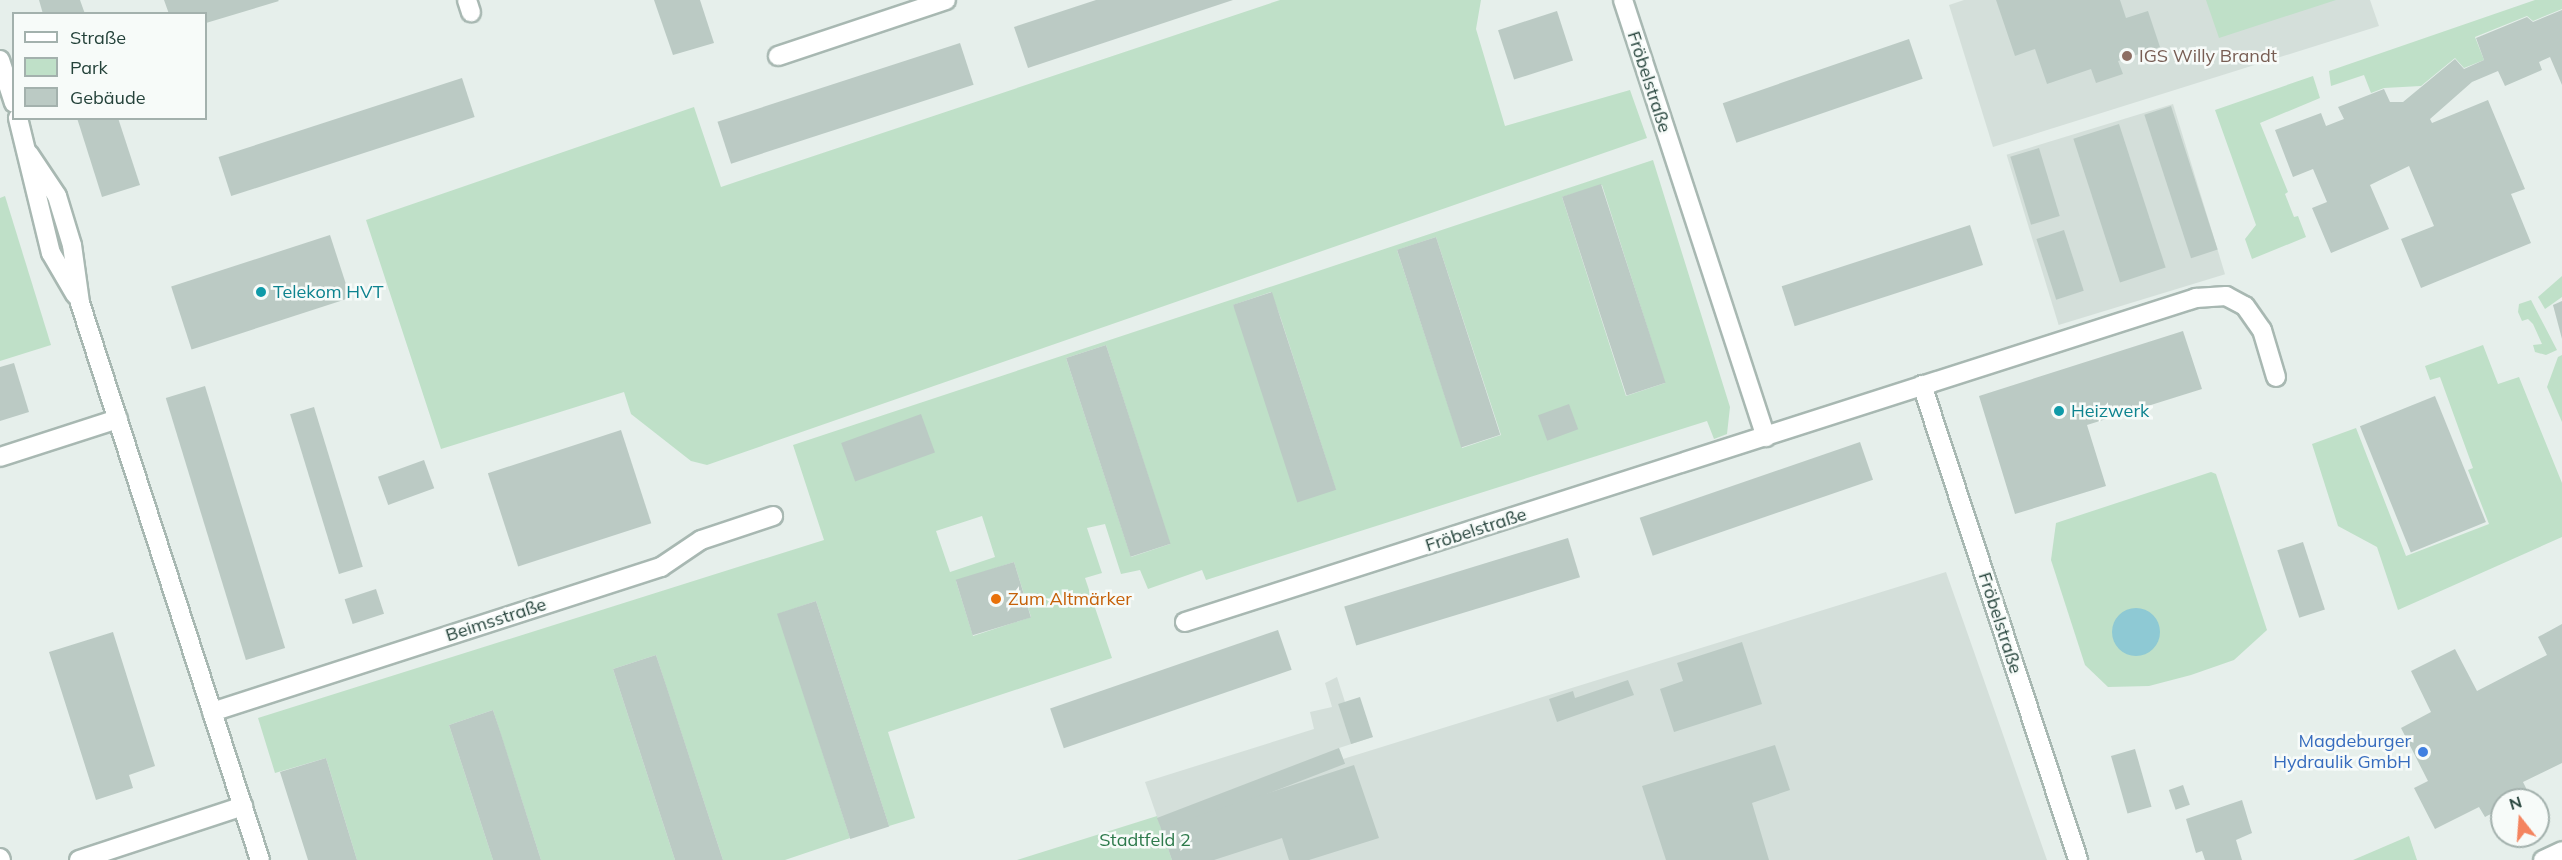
<!DOCTYPE html>
<html>
<head>
<meta charset="utf-8">
<style>
  body { margin:0 }
  #map { position:relative; width:2562px; height:860px; overflow:hidden; background:#e6efeb; font-family:Mulish,sans-serif }
  div>[style] { position:absolute }
  .built>* { inset:0; background:#d4dfda; transform-origin:0 0 }
  .green>* { inset:0; background:#bfe0c8 }
  .water>* { inset:0; background:#8ec9d4 }
  .round { border-radius:50% }
  .building>* { inset:0; background:#bbcac4; transform-origin:0 0 }
  .roads { filter:drop-shadow(2px 0 #a8b8b2) drop-shadow(-2px 0 #a8b8b2) drop-shadow(0 2px #a8b8b2) drop-shadow(0 -2px #a8b8b2) }
  .minor>* { height:18px; margin:-9px; padding:0 9px; transform-origin:9px; border-radius:9px; background:#fff }
  .tertiary>* { height:18px; margin:-9px; padding:0 9px; transform-origin:9px; border-radius:9px; background:#fff }
  .dots>* { width:16px; height:16px; translate:-50% -50%; box-sizing:border-box; border:3px solid #f7fbf9; border-radius:50% }
  span { translate:-50% -50%; white-space:nowrap; text-align:center; line-height:1.15; -webkit-text-stroke:5px #f7fbf9; paint-order:stroke }
  .education-label { font-size:18px; color:#785e54 }
  .left { translate:0 -50%; text-align:left }
  .street-label { font-size:18px; color:#24423a }
  .culture-label { font-size:18px; color:#0d838f }
  .food-label { font-size:18px; color:#c56008 }
  .shop-label { font-size:18px; color:#366cbe }
  .right { translate:-100% -50%; text-align:right }
  .park-label { font-size:18px; color:#2d7a4b }
  .legend { position:absolute; left:12px; top:12px; width:195px; height:108px; box-sizing:border-box; background:#f7fbf9; border:2px solid #a3b1ad; margin:0; padding:8px 10px; list-style:none; font-size:18px; color:#24423a }
  .legend li { display:flex; align-items:center; gap:12px; height:30px }
  .legend b { width:30px; border:2px solid #a3b1ad }
  .north { position:absolute; left:2490px; top:788px; width:60px; height:60px; box-sizing:border-box; background:#f7fbf9; border:2px solid #a3b1ad; border-radius:50%; rotate:343deg; font-size:16px; font-weight:700; line-height:24px; text-align:center; color:#24423a }
  .north::after { content:''; display:block; margin:auto; width:21px; height:27px; background:#f4845f; clip-path:polygon(50% 0,100% 100%,50% 72%,0 100%) }
</style>
</head>
<body>
<div id="map">
  <div class="built">
    <div style="clip-path:polygon(1964px 0,2370px 0,2379px 26px,1993px 147px,1949px 5px)"></div>
    <div style="left:2173px;top:104px;width:178px;height:174px;rotate:73deg"></div>
    <div style="clip-path:polygon(1946px 572px,2047px 860px,1172px 860px,1145px 782px,1314px 729px,1310px 712px,1332px 707px,1325px 683px,1337px 677px,1345px 702px,1373px 737px,1339px 748px,1343px 759px)"></div>
  </div>
  <div class="green">
    <div style="clip-path:polygon(1280px 0,1481px 0,1476px 29px,1505px 126px,1630px 90px,1647px 138px,707px 465px,691px 461px,631px 414px,624px 392px,441px 449px,366px 220px,694px 107px,721px 187px)"></div>
    <div style="clip-path:polygon(2206px 0,2336px 0,2219px 38px)"></div>
    <div style="clip-path:polygon(2535px 0,2562px 0,2562px 9px,2533px 21px,2527px 16px,2475px 37px,2484px 60px,2464px 68px,2455px 58px,2421px 86px,2384px 88px,2371px 93px,2364px 75px,2331px 86px,2329px 71px)"></div>
    <div style="clip-path:polygon(2313px 76px,2320px 98px,2260px 123px,2288px 192px,2285px 194px,2294px 217px,2298px 216px,2306px 237px,2252px 259px,2245px 239px,2256px 225px,2215px 110px)"></div>
    <div style="clip-path:polygon(evenodd,1653px 160px,1730px 407px,1727px 434px,1714px 439px,1707px 421px,1206px 580px,1202px 570px,1148px 589px,1140px 570px,1121px 574px,1105px 524px,1087px 528px,1102px 573px,1085px 578px,1112px 658px,888px 732px,915px 818px,889px 826px,816px 601px,778px 614px,850px 838px,785px 860px,723px 860px,656px 655px,613px 669px,675px 860px,541px 860px,493px 710px,449px 725px,493px 860px,357px 860px,326px 758px,275px 773px,258px 718px,824px 540px,793px 445px,1653px 160px,1602px 185px,1665px 383px,1626px 396px,1562px 197px,1602px 185px,1653px 160px,1436px 237px,1501px 435px,1462px 448px,1397px 250px,1436px 237px,1653px 160px,1271px 292px,1281px 319px,1336px 490px,1233px 305px,1271px 292px,1653px 160px,1106px 345px,1170px 544px,1131px 557px,1066px 358px,1106px 345px,1653px 160px,982px 516px,995px 557px,950px 572px,936px 531px,982px 516px,1653px 160px,1014px 562px,1031px 617px,973px 636px,956px 581px,1014px 562px)"></div>
    <div style="clip-path:polygon(5px 196px,51px 345px,0 361px,0 198px)"></div>
    <div style="clip-path:polygon(2562px 276px,2562px 297px,2545px 309px,2538px 297px)"></div>
    <div style="clip-path:polygon(2531px 300px,2557px 350px,2546px 355px,2535px 352px,2533px 345px,2542px 344px,2533px 324px,2528px 319px,2522px 321px,2518px 312px,2519px 304px)"></div>
    <div style="clip-path:polygon(2483px 345px,2498px 384px,2519px 377px,2562px 483px,2562px 537px,2398px 610px,2377px 547px,2338px 526px,2312px 444px,2356px 428px,2406px 556px,2489px 524px,2468px 470px,2473px 468px,2440px 377px,2430px 380px,2425px 366px)"></div>
    <div style="clip-path:polygon(2562px 355px,2562px 422px,2547px 387px,2558px 357px)"></div>
    <div style="clip-path:polygon(2211px 472px,2216px 474px,2267px 630px,2234px 660px,2191px 675px,2149px 686px,2108px 687px,2085px 665px,2051px 560px,2056px 523px)"></div>
    <div style="clip-path:polygon(1157px 816px,1172px 860px,1017px 860px)"></div>
    <div style="clip-path:polygon(2409px 836px,2417px 860px,2353px 860px)"></div>
  </div>
  <div class="water">
    <div class="round" style="left:2112px;top:608px;width:48px;height:48px"></div>
  </div>
  <div class="building">
    <div style="clip-path:polygon(39px 0,80px 0,85px 14px,43px 14px)"></div>
    <div style="clip-path:polygon(164px 0,278px 0,279px 1px,206px 23px,206px 14px,169px 14px)"></div>
    <div style="clip-path:polygon(654px 0,700px 0,714px 43px,673px 55px)"></div>
    <div style="clip-path:polygon(1096px 0,1233px 0,1028px 68px,1014px 27px)"></div>
    <div style="clip-path:polygon(1996px 0,2120px 0,2126px 18px,2148px 11px,2160px 47px,2118px 61px,2123px 74px,2096px 83px,2091px 69px,2047px 84px,2035px 49px,2015px 56px)"></div>
    <div style="clip-path:polygon(2562px 10px,2562px 85px,2550px 57px,2539px 62px,2542px 70px,2505px 86px,2498px 71px,2472px 82px,2430px 119px,2432px 123px,2488px 100px,2525px 189px,2511px 194px,2531px 243px,2421px 288px,2401px 239px,2434px 226px,2409px 166px,2370px 185px,2389px 229px,2331px 253px,2312px 208px,2327px 202px,2313px 169px,2293px 177px,2275px 130px,2321px 113px,2326px 126px,2344px 119px,2338px 107px,2384px 89px,2390px 102px,2403px 102px,2455px 59px,2464px 69px,2484px 60px,2476px 38px,2527px 17px,2533px 22px)"></div>
    <div style="left:1557px;top:11px;width:52px;height:62px;rotate:72deg"></div>
    <div style="left:1909px;top:39px;width:42px;height:197px;rotate:71deg"></div>
    <div style="left:960px;top:43px;width:44px;height:255px;rotate:72deg"></div>
    <div style="left:462px;top:78px;width:41px;height:256px;rotate:72deg"></div>
    <div style="left:2171px;top:106px;width:151px;height:28px;rotate:72deg"></div>
    <div style="clip-path:polygon(77px 118px,118px 118px,140px 185px,102px 197px)"></div>
    <div style="left:2119px;top:124px;width:151px;height:48px;rotate:72deg"></div>
    <div style="left:2039px;top:148px;width:71px;height:30px;rotate:73deg"></div>
    <div style="left:1601px;top:184px;width:209px;height:41px;rotate:72deg"></div>
    <div style="left:1970px;top:225px;width:42px;height:198px;rotate:72deg"></div>
    <div style="left:2064px;top:230px;width:64px;height:29px;rotate:72deg"></div>
    <div style="left:330px;top:235px;width:66px;height:167px;rotate:72deg"></div>
    <div style="left:1436px;top:237px;width:208px;height:41px;rotate:72deg"></div>
    <div style="left:1272px;top:292px;width:208px;height:41px;rotate:72deg"></div>
    <div style="clip-path:polygon(2562px 301px,2562px 339px,2553px 305px)"></div>
    <div style="clip-path:polygon(2183px 331px,2202px 389px,2087px 425px,2106px 486px,2015px 514px,1979px 396px)"></div>
    <div style="left:1106px;top:345px;width:209px;height:42px;rotate:72deg"></div>
    <div style="clip-path:polygon(14px 363px,29px 412px,0 421px,0 367px)"></div>
    <div style="left:205px;top:386px;width:274px;height:41px;rotate:73deg"></div>
    <div style="left:2435px;top:396px;width:136px;height:81px;rotate:68deg"></div>
    <div style="left:1569px;top:404px;width:27px;height:33px;rotate:70deg"></div>
    <div style="left:314px;top:407px;width:167px;height:25px;rotate:73deg"></div>
    <div style="left:921px;top:414px;width:41px;height:85px;rotate:70deg"></div>
    <div style="left:621px;top:430px;width:98px;height:140px;rotate:72deg"></div>
    <div style="left:1860px;top:442px;width:40px;height:233px;rotate:71deg"></div>
    <div style="left:424px;top:460px;width:30px;height:49px;rotate:70deg"></div>
    <div style="left:1568px;top:538px;width:41px;height:234px;rotate:73deg"></div>
    <div style="left:2303px;top:542px;width:71px;height:27px;rotate:72deg"></div>
    <div style="left:1014px;top:562px;width:58px;height:61px;rotate:73deg"></div>
    <div style="left:376px;top:589px;width:26px;height:33px;rotate:72deg"></div>
    <div style="left:816px;top:601px;width:237px;height:41px;rotate:72deg"></div>
    <div style="clip-path:polygon(2562px 624px,2562px 763px,2523px 782px,2529px 794px,2518px 800px,2502px 800px,2502px 808px,2485px 817px,2479px 807px,2435px 829px,2414px 788px,2428px 781px,2401px 728px,2431px 712px,2411px 671px,2455px 649px,2477px 691px,2547px 655px,2538px 637px)"></div>
    <div style="left:1278px;top:630px;width:42px;height:241px;rotate:71deg"></div>
    <div style="clip-path:polygon(113px 632px,155px 766px,129px 775px,133px 788px,96px 800px,49px 652px)"></div>
    <div style="clip-path:polygon(1742px 642px,1762px 704px,1674px 732px,1660px 689px,1683px 681px,1677px 663px)"></div>
    <div style="clip-path:polygon(656px 655px,667px 688px,723px 860px,675px 860px,613px 669px)"></div>
    <div style="clip-path:polygon(1628px 680px,1634px 695px,1557px 722px,1549px 699px,1573px 691px,1575px 698px)"></div>
    <div style="left:1360px;top:697px;width:42px;height:23px;rotate:72deg"></div>
    <div style="clip-path:polygon(493px 710px,501px 734px,541px 860px,493px 860px,449px 725px)"></div>
    <div style="clip-path:polygon(1775px 745px,1790px 790px,1752px 803px,1769px 860px,1666px 860px,1642px 786px)"></div>
    <div style="left:1339px;top:748px;width:17px;height:195px;rotate:69deg"></div>
    <div style="left:2135px;top:749px;width:60px;height:25px;rotate:74deg"></div>
    <div style="clip-path:polygon(326px 758px,339px 801px,357px 860px,308px 860px,280px 772px)"></div>
    <div style="clip-path:polygon(1354px 765px,1379px 838px,1309px 860px,1289px 860px,1282px 838px,1214px 860px,1172px 860px,1161px 828px)"></div>
    <div style="left:2183px;top:785px;width:21px;height:15px;rotate:71deg"></div>
    <div style="clip-path:polygon(2242px 800px,2252px 833px,2236px 840px,2242px 860px,2205px 860px,2202px 851px,2196px 853px,2186px 819px)"></div>
  </div>
  <div class="roads">
    <div class="minor">
      <div style="left:467px;top:0;width:13px;rotate:72deg"></div>
      <div style="left:1623px;top:0;width:460px;rotate:71.9deg"></div>
      <div style="left:778px;top:56px;width:177px;rotate:-18.4deg"></div>
      <div style="left:1922px;top:385px;width:500px;rotate:71.8deg"></div>
      <div style="left:0;top:457px;width:124px;rotate:-17.9deg"></div>
      <div style="left:1185px;top:622px;width:1062px;rotate:-17.77deg"></div>
      <div style="left:2196px;top:298px;width:30px;rotate:-4deg"></div>
      <div style="left:2226px;top:296px;width:21px;rotate:28deg"></div>
      <div style="left:2245px;top:306px;width:29px;rotate:55deg"></div>
      <div style="left:2262px;top:330px;width:49px;rotate:73.4deg"></div>
      <div style="left:212px;top:712px;width:472px;rotate:-17.9deg"></div>
      <div style="left:661px;top:567px;width:48px;rotate:-34deg"></div>
      <div style="left:701px;top:540px;width:76px;rotate:-18.4deg"></div>
      <div style="left:0;top:858px;width:2px;rotate:63deg"></div>
      <div style="left:79px;top:860px;width:173px;rotate:-18.2deg"></div>
    </div>
    <div class="tertiary">
      <div style="left:0;top:60px;width:45px;rotate:72deg"></div>
      <div style="left:18px;top:118px;width:139px;rotate:76.3deg"></div>
      <div style="left:51px;top:253px;width:48px;rotate:59.7deg"></div>
      <div style="left:29px;top:154px;width:50px;rotate:56.3deg"></div>
      <div style="left:57px;top:196px;width:51px;rotate:73deg"></div>
      <div style="left:72px;top:245px;width:59px;rotate:82.1deg"></div>
      <div style="left:80px;top:303px;width:585px;rotate:72.09deg"></div>
      <div style="left:2543px;top:860px;width:21px;rotate:-25deg"></div>
    </div>
  </div>
  <div class="dots">
    <div style="left:2127px;top:56px;background:#8d6e63"></div>
    <div style="left:261px;top:292px;background:#0f9aa8"></div>
    <div style="left:2059px;top:411px;background:#0f9aa8"></div>
    <div style="left:996px;top:599px;background:#e8710a"></div>
    <div style="left:2423px;top:752px;background:#3f7fe0"></div>
  </div>
  <div class="education-label">
    <span class="left" style="left:2139px;top:56px">IGS Willy Brandt</span>
  </div>
  <div class="street-label">
    <span style="left:1649px;top:82px;rotate:72deg">Fröbelstraße</span>
    <span style="left:1476px;top:530px;rotate:-18deg">Fröbelstraße</span>
    <span style="left:496px;top:620px;rotate:-18deg">Beimsstraße</span>
    <span style="left:2000px;top:623px;rotate:72deg">Fröbelstraße</span>
  </div>
  <div class="culture-label">
    <span class="left" style="left:273px;top:292px">Telekom HVT</span>
    <span class="left" style="left:2071px;top:411px">Heizwerk</span>
  </div>
  <div class="food-label">
    <span class="left" style="left:1008px;top:599px">Zum Altmärker</span>
  </div>
  <div class="shop-label">
    <span class="right" style="left:2411px;top:752px">Magdeburger<br>Hydraulik GmbH</span>
  </div>
  <div class="park-label">
    <span style="left:1145px;top:840px">Stadtfeld 2</span>
  </div>
  <ul class="legend">
  <li><b style="height:8px;background:#fff"></b>Straße</li>
  <li><b style="height:16px;background:#bfe0c8"></b>Park</li>
  <li><b style="height:16px;background:#bbcac4"></b>Gebäude</li>
  </ul>
  <div class="north">N</div>
</div>
</body>
</html>
